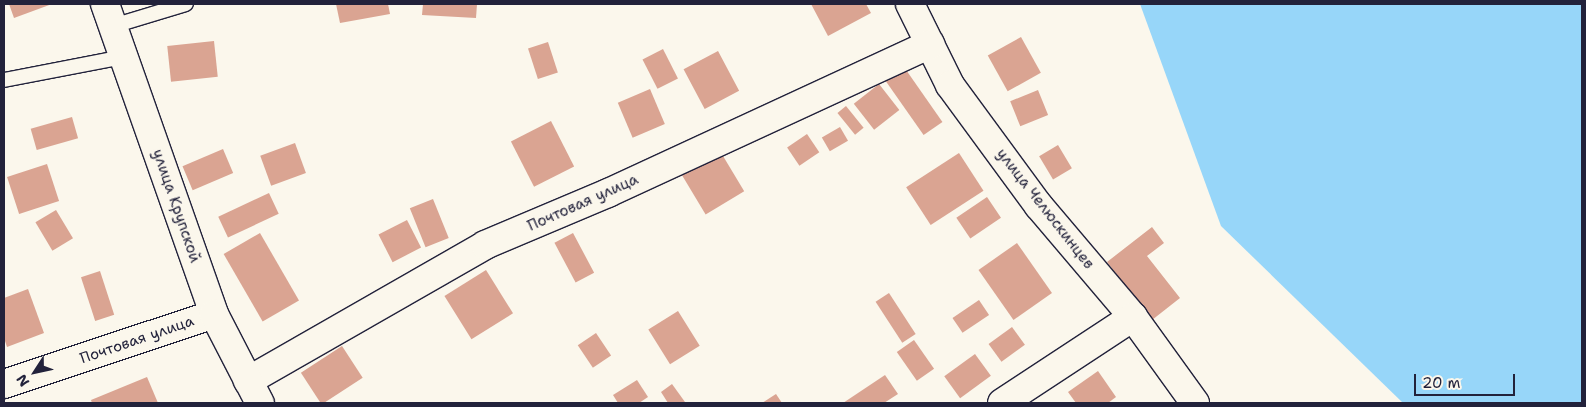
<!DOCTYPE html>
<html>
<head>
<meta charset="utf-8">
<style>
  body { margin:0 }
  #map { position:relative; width:1586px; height:407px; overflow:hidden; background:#fbf7ec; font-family:"Shantell Sans",sans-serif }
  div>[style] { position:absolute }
  .water>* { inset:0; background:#97d6f9 }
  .building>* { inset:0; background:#daa492; transform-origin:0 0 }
  .roads { filter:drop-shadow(1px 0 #22223b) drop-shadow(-1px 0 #22223b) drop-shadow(0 1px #22223b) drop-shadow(0 -1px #22223b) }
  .service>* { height:14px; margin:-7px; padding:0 7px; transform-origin:7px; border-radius:7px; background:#fbf7ec }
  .minor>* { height:28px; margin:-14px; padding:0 14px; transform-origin:14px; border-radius:14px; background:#fbf7ec }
  .tertiary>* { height:28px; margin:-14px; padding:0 14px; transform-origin:14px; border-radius:14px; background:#fbf7ec }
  span { translate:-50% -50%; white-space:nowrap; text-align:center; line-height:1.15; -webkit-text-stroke:4px #fbf7ec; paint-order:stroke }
  .street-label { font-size:15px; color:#22223b }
  .frame { position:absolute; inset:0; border:5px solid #22223b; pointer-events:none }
  .north { position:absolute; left:10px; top:347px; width:50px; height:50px; -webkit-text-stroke:4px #fbf7ec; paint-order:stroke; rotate:235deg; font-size:14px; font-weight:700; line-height:20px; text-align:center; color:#22223b }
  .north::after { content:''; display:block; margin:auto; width:18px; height:22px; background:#22223b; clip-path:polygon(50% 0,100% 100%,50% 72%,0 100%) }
  .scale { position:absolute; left:1414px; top:374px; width:101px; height:22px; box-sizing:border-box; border:2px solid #22223b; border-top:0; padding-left:6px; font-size:15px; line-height:18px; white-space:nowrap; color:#22223b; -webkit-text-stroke:4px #fbf7ec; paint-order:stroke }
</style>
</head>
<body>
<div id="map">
  <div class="water">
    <div style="clip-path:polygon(1140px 4px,1582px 4px,1582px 403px,1403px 403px,1221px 226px)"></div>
  </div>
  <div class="building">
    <div style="clip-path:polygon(9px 4px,52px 4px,14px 18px)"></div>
    <div style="clip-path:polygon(336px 4px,388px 4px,390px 14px,340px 23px)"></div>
    <div style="clip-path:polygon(423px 4px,477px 4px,476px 18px,422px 15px)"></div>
    <div style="clip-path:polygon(811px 4px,866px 4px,871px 13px,828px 36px)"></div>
    <div style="left:1021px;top:37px;width:41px;height:38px;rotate:61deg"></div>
    <div style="left:214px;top:41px;width:36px;height:47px;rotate:84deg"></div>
    <div style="left:548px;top:42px;width:32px;height:21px;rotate:72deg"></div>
    <div style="left:663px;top:49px;width:33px;height:23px;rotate:63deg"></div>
    <div style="left:718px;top:51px;width:45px;height:39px;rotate:62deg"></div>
    <div style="left:904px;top:67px;width:67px;height:23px;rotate:55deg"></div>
    <div style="left:879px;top:84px;width:33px;height:32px;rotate:52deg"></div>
    <div style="left:650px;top:89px;width:38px;height:35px;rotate:67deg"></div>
    <div style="left:1038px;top:90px;width:27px;height:30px;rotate:68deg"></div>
    <div style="left:846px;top:106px;width:28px;height:11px;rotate:51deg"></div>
    <div style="left:72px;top:117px;width:22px;height:43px;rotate:74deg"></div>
    <div style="left:551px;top:121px;width:51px;height:45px;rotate:63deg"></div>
    <div style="left:840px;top:127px;width:16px;height:21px;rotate:60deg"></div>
    <div style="left:807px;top:134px;width:22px;height:24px;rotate:56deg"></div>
    <div style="left:295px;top:143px;width:32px;height:37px;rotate:70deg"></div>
    <div style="left:1058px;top:145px;width:27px;height:22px;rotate:59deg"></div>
    <div style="left:223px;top:149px;width:26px;height:44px;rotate:67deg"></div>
    <div style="left:720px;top:151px;width:47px;height:45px;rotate:59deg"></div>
    <div style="left:959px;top:153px;width:45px;height:63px;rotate:57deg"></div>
    <div style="left:47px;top:164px;width:39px;height:42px;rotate:72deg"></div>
    <div style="left:269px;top:193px;width:23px;height:56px;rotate:65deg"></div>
    <div style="left:987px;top:197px;width:25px;height:37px;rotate:56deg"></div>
    <div style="left:433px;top:199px;width:42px;height:25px;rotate:68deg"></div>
    <div style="left:56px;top:210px;width:33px;height:24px;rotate:59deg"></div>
    <div style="left:407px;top:220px;width:31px;height:32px;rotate:63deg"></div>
    <div style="clip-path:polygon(1152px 227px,1164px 243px,1147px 256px,1180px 298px,1152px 320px,1107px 262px)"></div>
    <div style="left:260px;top:233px;width:78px;height:42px;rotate:60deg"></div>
    <div style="left:573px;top:233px;width:45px;height:21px;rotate:62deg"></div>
    <div style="left:1017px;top:243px;width:61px;height:47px;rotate:55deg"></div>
    <div style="left:486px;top:270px;width:51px;height:49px;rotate:58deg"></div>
    <div style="left:100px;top:271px;width:46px;height:20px;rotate:72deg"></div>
    <div style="clip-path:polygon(28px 289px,44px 333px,7px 347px,4px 338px,4px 298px)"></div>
    <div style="left:889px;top:293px;width:49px;height:16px;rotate:57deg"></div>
    <div style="left:979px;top:300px;width:18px;height:32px;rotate:56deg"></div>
    <div style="left:678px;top:311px;width:41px;height:35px;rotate:58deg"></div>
    <div style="left:1012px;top:327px;width:22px;height:29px;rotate:54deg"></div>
    <div style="left:596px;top:333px;width:27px;height:22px;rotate:56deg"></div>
    <div style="left:914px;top:340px;width:35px;height:21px;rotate:55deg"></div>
    <div style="left:342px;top:346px;width:38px;height:49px;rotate:57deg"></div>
    <div style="left:975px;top:354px;width:27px;height:38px;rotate:54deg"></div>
    <div style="clip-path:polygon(1098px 371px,1116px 397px,1108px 403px,1076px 403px,1068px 392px)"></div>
    <div style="clip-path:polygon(885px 375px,898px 394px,884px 403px,843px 403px)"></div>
    <div style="clip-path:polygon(147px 377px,158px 403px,92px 403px,91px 400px)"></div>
    <div style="clip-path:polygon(637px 380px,648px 397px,639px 403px,618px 403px,613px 395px)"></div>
    <div style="clip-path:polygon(672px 384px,685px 402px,683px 403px,668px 403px,661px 392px)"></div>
    <div style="clip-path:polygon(776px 394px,782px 403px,762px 403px)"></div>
  </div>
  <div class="roads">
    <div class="service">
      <div style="left:113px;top:26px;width:76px;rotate:-16.8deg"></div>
      <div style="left:4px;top:80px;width:122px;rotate:-10.9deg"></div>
    </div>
    <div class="minor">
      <div style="left:910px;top:4px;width:90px;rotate:63.7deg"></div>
      <div style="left:950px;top:85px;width:150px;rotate:53.7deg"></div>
      <div style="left:1039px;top:206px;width:145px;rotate:49.7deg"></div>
      <div style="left:1133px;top:317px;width:106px;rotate:54.2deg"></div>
      <div style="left:248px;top:381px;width:273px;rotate:-29.8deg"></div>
      <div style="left:485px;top:245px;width:134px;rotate:-22.9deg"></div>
      <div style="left:608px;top:193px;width:355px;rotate:-24.8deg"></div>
      <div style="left:4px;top:384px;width:221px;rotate:-18.4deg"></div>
      <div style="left:1002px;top:403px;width:157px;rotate:-33.3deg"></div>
    </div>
    <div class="tertiary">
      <div style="left:105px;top:4px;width:329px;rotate:70.6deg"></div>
      <div style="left:214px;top:314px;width:100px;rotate:62.7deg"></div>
    </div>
  </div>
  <div class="street-label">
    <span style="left:583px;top:203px;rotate:-24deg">Почтовая улица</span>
    <span style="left:176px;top:206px;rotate:71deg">улица Крупской</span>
    <span style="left:1045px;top:209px;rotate:52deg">улица Челюскинцев</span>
    <span style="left:137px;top:340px;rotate:-19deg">Почтовая улица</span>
  </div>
  <div class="frame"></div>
  <div class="north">N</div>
  <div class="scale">20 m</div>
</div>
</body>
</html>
